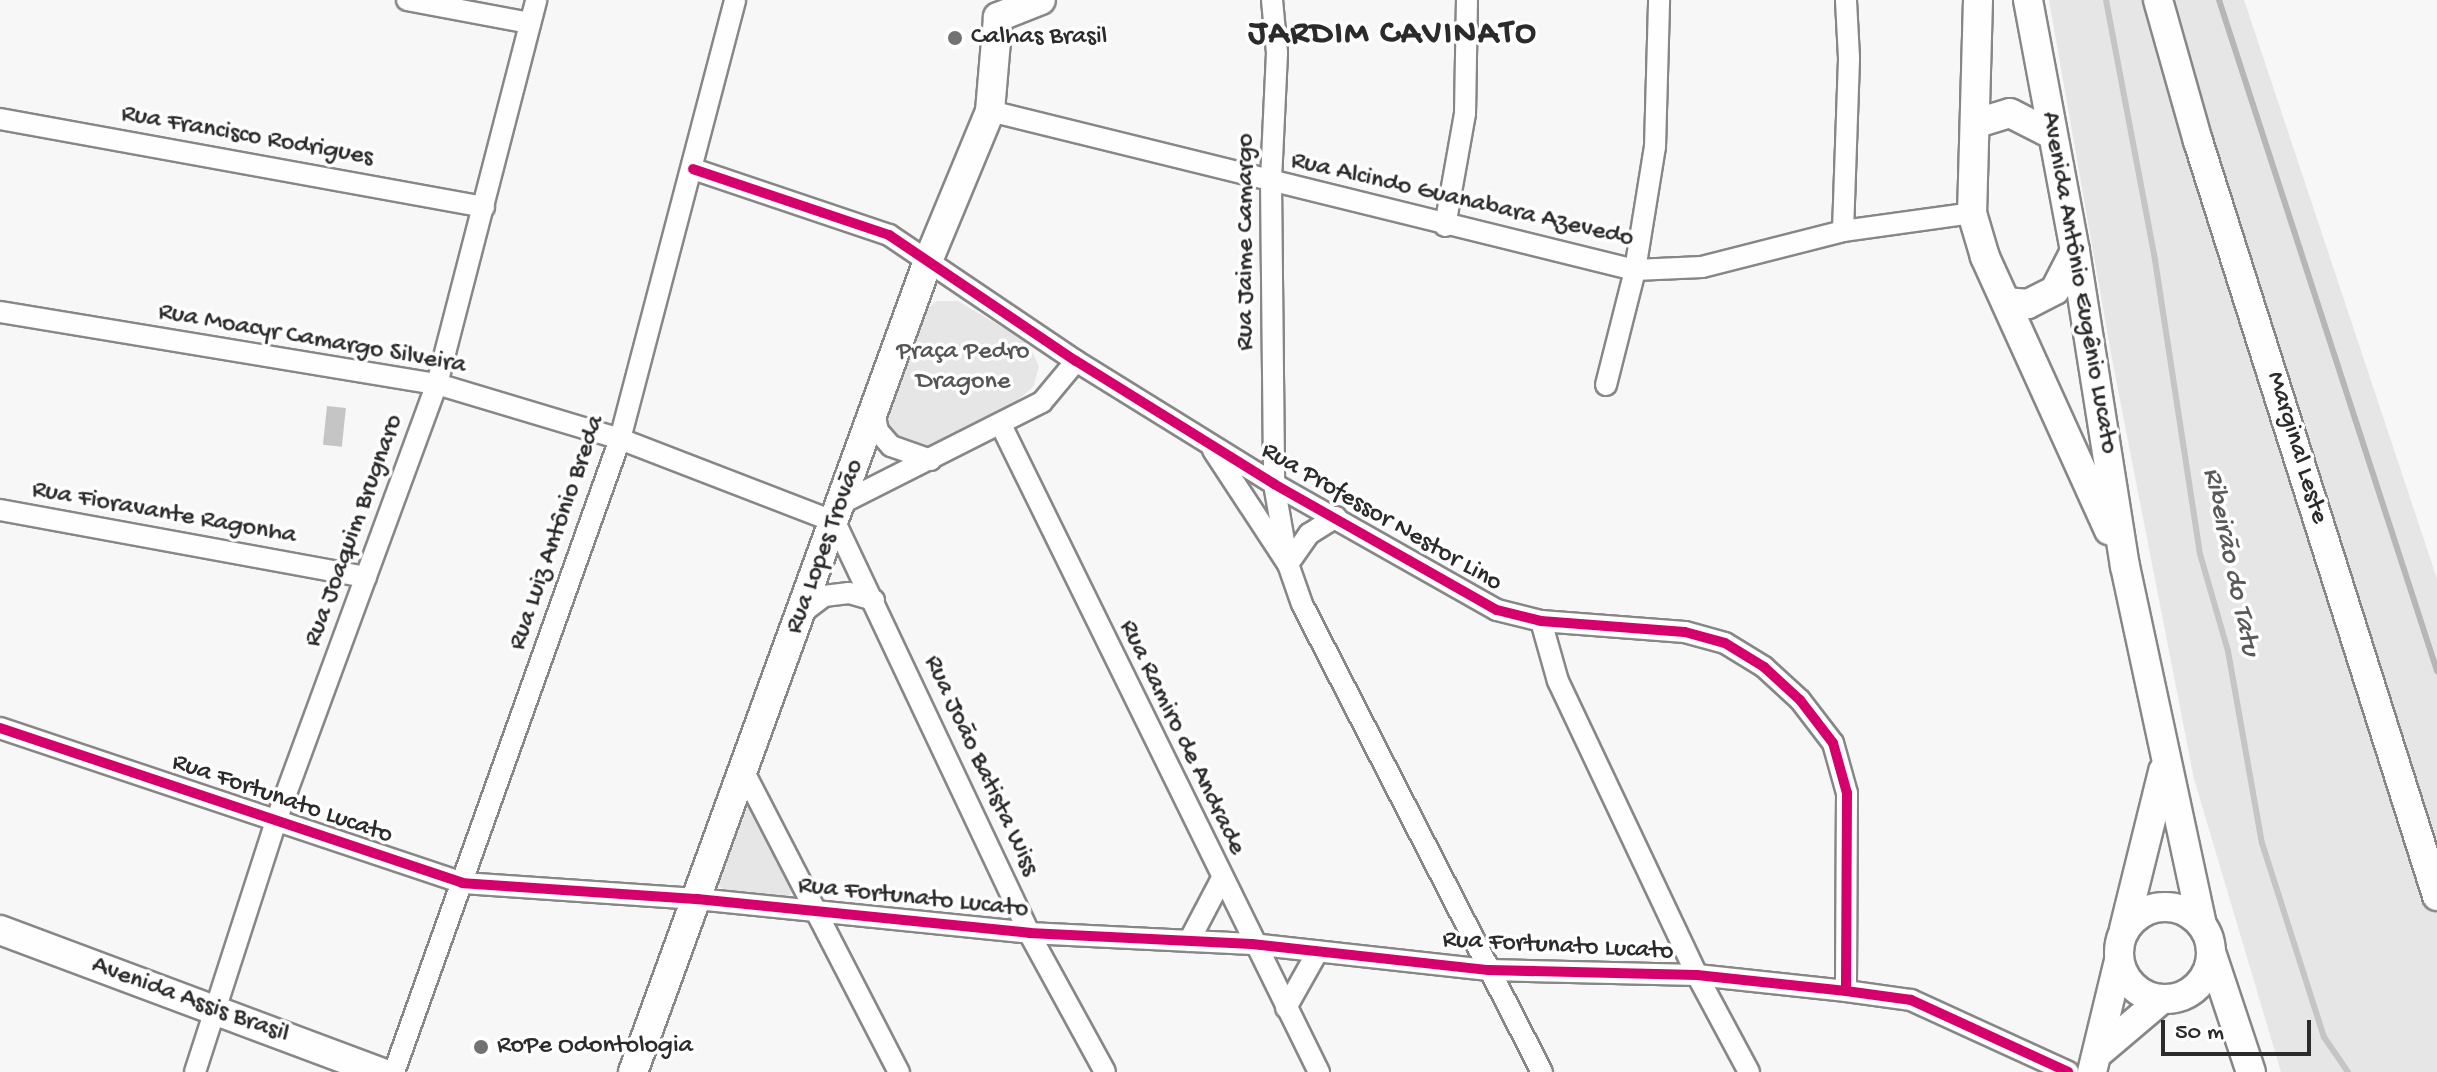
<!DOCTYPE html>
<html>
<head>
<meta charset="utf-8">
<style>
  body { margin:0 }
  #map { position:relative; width:2437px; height:1072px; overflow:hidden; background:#f7f7f7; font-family:"Gochi Hand",sans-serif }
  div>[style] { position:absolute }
  .green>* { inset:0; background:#e6e6e6 }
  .water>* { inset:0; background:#c5c5c5; transform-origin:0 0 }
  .stream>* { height:6px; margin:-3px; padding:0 3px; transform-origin:3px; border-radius:3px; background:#c5c5c5 }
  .roads { filter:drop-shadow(2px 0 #878787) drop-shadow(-2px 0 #878787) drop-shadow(0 2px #878787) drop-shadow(0 -2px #878787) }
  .street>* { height:20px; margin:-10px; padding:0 10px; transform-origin:10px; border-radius:10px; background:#fefefe }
  .secondary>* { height:28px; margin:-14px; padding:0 14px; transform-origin:14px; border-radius:14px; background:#fefefe }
  .secondary>.ring { margin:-14px; padding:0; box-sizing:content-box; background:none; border:28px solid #fefefe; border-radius:50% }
  .rail>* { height:6px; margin:-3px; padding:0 3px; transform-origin:3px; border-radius:3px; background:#b6b6b6 }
  .cycleway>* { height:10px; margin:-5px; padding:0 5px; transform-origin:5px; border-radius:5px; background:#d6006c }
  .dots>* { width:22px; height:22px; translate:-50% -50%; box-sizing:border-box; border:4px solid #fff; border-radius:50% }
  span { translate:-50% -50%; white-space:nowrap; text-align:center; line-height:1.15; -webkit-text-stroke:7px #fff; paint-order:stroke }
  .poi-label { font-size:26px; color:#2b2b2b }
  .left { translate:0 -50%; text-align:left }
  .street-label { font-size:26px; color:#2b2b2b }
  .park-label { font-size:26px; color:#565656 }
  .water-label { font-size:28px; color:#5a5a5a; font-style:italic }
  .district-label { font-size:34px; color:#2b2b2b; font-weight:700; letter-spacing:2px }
  .scale { position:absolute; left:2161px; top:1020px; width:150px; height:36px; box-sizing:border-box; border:4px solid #2b2b2b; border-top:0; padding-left:10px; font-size:24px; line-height:28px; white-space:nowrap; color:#2b2b2b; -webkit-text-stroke:6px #fff; paint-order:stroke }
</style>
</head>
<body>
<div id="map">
  <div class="green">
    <div style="clip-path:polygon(2049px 0,2244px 0,2437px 579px,2437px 1072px,2281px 1072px,2194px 779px,2112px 359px)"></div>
    <div style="clip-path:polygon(937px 301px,958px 301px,1029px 343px,1039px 367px,1033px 387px,1013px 404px,925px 449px,907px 450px,883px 423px,922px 312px)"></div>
    <div style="clip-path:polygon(748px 805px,756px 808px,794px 890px,785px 900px,726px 891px,716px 884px)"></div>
  </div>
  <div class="water">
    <div style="left:327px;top:406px;width:19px;height:39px;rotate:6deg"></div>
  </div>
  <div class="stream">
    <div style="left:2106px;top:0;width:265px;rotate:79.3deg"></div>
    <div style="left:2155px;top:260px;width:297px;rotate:81.3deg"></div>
    <div style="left:2200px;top:554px;width:101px;rotate:73.9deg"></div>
    <div style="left:2228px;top:651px;width:195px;rotate:80deg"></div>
    <div style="left:2262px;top:843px;width:204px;rotate:72.3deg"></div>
    <div style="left:2324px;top:1037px;width:42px;rotate:55.6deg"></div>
  </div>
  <div class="roads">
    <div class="street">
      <div style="left:407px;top:0;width:125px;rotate:10.6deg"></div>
      <div style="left:1272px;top:0;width:53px;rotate:84.6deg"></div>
      <div style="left:1277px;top:53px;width:129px;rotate:92.7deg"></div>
      <div style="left:1271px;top:182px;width:302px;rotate:89.4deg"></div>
      <div style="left:1274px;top:484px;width:81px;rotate:80.1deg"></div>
      <div style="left:1288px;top:564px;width:42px;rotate:70.7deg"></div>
      <div style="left:1302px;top:604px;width:526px;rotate:62.85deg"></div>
      <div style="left:990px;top:111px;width:664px;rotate:13.85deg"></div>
      <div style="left:1635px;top:270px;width:67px;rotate:-2.6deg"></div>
      <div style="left:1702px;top:267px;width:146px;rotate:-14.3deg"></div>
      <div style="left:1843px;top:231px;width:130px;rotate:-7.9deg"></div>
      <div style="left:0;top:119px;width:492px;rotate:10.3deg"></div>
      <div style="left:693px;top:169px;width:207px;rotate:18.6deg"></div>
      <div style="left:889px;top:235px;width:225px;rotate:34deg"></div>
      <div style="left:1076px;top:361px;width:233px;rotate:31.8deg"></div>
      <div style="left:1274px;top:484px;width:256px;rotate:29.5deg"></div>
      <div style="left:1497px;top:610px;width:45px;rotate:14deg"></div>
      <div style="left:1541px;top:621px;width:144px;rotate:4.4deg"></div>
      <div style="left:1685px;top:632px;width:41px;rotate:15.4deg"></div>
      <div style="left:1725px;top:643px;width:46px;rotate:31.6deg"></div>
      <div style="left:1764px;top:667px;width:49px;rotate:42.5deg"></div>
      <div style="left:1800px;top:700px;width:54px;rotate:52.5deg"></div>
      <div style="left:1833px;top:743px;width:52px;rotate:74.4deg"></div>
      <div style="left:1847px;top:793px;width:198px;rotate:90.3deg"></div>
      <div style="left:1445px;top:226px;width:114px;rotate:-79.9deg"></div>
      <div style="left:1465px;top:114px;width:114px;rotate:-89deg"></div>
      <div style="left:1843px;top:231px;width:173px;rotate:-88deg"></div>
      <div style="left:1849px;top:58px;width:58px;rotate:-93deg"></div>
      <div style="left:0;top:312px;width:443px;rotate:9.4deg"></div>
      <div style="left:437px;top:384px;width:191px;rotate:16.7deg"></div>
      <div style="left:620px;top:439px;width:230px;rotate:21.1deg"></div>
      <div style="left:835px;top:522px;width:454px;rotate:64.7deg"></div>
      <div style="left:1029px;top:933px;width:158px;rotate:61.3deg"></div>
      <div style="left:1606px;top:385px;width:119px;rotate:-75.8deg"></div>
      <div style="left:1635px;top:270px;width:125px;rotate:-80.8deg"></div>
      <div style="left:1655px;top:147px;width:147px;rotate:-88.4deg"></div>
      <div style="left:874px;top:412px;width:19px;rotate:78deg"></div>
      <div style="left:878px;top:431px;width:20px;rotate:49deg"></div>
      <div style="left:891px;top:446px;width:42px;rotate:19.3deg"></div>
      <div style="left:1001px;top:425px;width:721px;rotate:63.83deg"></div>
      <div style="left:1213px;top:450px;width:136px;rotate:56.7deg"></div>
      <div style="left:1288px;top:564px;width:37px;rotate:-55deg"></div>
      <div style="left:1309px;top:534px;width:32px;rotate:-32deg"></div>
      <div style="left:842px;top:503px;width:224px;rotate:-26.8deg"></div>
      <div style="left:1042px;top:402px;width:53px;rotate:-50.3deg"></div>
      <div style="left:0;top:510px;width:372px;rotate:10.4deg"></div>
      <div style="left:803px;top:612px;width:26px;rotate:-37deg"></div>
      <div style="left:824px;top:596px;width:25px;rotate:-7deg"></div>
      <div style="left:849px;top:593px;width:26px;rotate:16deg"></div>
      <div style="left:1541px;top:621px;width:62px;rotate:74.2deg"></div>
      <div style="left:1558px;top:681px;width:325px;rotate:64.7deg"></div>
      <div style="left:1697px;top:975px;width:110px;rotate:61.8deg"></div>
      <div style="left:0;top:728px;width:487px;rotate:18.5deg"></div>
      <div style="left:462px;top:883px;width:236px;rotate:3.9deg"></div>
      <div style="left:697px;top:899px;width:334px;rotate:5.8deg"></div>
      <div style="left:1029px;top:933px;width:223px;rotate:2.8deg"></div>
      <div style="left:1252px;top:944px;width:238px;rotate:6.3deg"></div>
      <div style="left:1489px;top:970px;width:208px;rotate:1.4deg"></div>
      <div style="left:1697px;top:975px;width:150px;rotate:6.1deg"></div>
      <div style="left:1846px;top:991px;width:66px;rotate:7.9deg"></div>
      <div style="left:1911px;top:1000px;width:173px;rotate:24.6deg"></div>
      <div style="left:744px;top:772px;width:338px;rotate:62.7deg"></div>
      <div style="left:1189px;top:941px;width:69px;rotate:-62.3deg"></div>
      <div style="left:1286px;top:1008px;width:65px;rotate:-60.7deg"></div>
      <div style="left:195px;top:1072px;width:264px;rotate:-72.1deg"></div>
      <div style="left:276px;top:821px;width:466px;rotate:-69.8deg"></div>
      <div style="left:437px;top:384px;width:397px;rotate:-75.5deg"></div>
      <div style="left:394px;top:1072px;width:672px;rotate:-70.35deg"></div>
      <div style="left:620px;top:439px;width:454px;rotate:-75.3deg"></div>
    </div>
    <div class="secondary">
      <div style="left:1978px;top:0;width:213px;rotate:91.6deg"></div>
      <div style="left:1972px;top:213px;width:46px;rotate:73.5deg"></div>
      <div style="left:1985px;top:257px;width:300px;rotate:65.6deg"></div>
      <div style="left:2028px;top:0;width:255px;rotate:79.4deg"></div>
      <div style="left:2075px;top:251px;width:319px;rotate:81deg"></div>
      <div style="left:2125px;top:566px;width:366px;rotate:77.9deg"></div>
      <div style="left:2158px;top:0;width:147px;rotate:74.2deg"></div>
      <div style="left:2198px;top:141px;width:792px;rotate:72.43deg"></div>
      <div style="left:1977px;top:123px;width:34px;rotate:-17deg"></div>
      <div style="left:2010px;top:113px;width:48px;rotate:27.1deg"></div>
      <div style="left:2006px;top:302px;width:22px;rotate:5deg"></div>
      <div style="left:2028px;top:304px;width:30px;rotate:-27deg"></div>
      <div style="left:2055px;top:290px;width:44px;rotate:-62.9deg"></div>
      <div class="ring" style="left:2119px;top:907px;width:64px;height:64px"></div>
      <div style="left:2124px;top:929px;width:163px;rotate:-76.1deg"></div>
      <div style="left:0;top:930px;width:406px;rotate:20.5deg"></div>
      <div style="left:2212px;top:955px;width:123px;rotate:71.6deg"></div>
      <div style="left:2097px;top:1054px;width:85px;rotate:-40.2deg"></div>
      <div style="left:633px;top:1072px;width:863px;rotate:-70.01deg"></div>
      <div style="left:928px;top:261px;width:162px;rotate:-67.5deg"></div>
      <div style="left:990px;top:111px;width:94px;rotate:-85.1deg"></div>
      <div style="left:998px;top:17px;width:46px;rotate:-21.6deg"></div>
      <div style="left:2092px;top:1072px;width:115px;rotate:-76.4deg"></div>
    </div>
  </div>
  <div class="rail">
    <div style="left:2219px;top:0;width:706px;rotate:72deg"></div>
  </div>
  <div class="cycleway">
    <div style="left:693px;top:169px;width:207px;rotate:18.6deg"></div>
    <div style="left:889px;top:235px;width:225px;rotate:34deg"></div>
    <div style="left:1076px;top:361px;width:233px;rotate:31.8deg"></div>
    <div style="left:1274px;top:484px;width:256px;rotate:29.5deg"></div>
    <div style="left:1497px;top:610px;width:45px;rotate:14deg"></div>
    <div style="left:1541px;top:621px;width:144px;rotate:4.4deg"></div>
    <div style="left:1685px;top:632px;width:41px;rotate:15.4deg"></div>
    <div style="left:1725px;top:643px;width:46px;rotate:31.6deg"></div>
    <div style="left:1764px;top:667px;width:49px;rotate:42.5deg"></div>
    <div style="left:1800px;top:700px;width:54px;rotate:52.5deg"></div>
    <div style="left:1833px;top:743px;width:52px;rotate:74.4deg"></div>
    <div style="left:1847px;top:793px;width:198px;rotate:90.3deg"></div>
    <div style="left:0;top:728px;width:487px;rotate:18.5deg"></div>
    <div style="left:462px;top:883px;width:236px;rotate:3.9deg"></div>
    <div style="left:697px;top:899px;width:334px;rotate:5.8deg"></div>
    <div style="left:1029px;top:933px;width:223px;rotate:2.8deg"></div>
    <div style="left:1252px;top:944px;width:238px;rotate:6.3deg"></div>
    <div style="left:1489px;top:970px;width:208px;rotate:1.4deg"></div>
    <div style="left:1697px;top:975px;width:150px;rotate:6.1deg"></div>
    <div style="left:1846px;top:991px;width:66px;rotate:7.9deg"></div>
    <div style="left:1911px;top:1000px;width:173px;rotate:24.6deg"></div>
  </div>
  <div class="dots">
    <div style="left:955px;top:38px;background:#727272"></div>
    <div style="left:481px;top:1047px;background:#727272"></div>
  </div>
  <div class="poi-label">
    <span class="left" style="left:971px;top:38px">Calhas Brasil</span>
    <span class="left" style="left:497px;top:1047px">RoPe Odontologia</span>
  </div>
  <div class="street-label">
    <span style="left:247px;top:137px;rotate:10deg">Rua Francisco Rodrigues</span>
    <span style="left:1462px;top:201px;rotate:13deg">Rua Alcindo Guanabara Azevedo</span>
    <span style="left:1247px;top:242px;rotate:-90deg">Rua Jaime Camargo</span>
    <span style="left:2078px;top:283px;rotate:80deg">Avenida Antônio Eugênio Lucato</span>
    <span style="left:312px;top:340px;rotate:10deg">Rua Moacyr Camargo Silveira</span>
    <span style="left:2296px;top:448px;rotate:73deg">Marginal Leste</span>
    <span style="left:164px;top:514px;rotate:10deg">Rua Fioravante Ragonha</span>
    <span style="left:1381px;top:518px;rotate:30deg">Rua Professor Nestor Lino</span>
    <span style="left:355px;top:531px;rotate:-70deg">Rua Joaquim Brugnaro</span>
    <span style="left:558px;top:533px;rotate:-71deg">Rua Luiz Antônio Breda</span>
    <span style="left:826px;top:547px;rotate:-70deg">Rua Lopes Trovão</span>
    <span style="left:1181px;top:738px;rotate:64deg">Rua Ramiro de Andrade</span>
    <span style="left:980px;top:766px;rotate:65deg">Rua João Batista Wiss</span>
    <span style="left:282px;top:800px;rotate:19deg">Rua Fortunato Lucato</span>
    <span style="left:913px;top:899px;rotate:6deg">Rua Fortunato Lucato</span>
    <span style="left:1558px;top:947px;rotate:3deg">Rua Fortunato Lucato</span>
    <span style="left:190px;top:1001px;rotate:20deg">Avenida Assis Brasil</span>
  </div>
  <div class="park-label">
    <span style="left:963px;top:368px">Praça Pedro<br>Dragone</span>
  </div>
  <div class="water-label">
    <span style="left:2230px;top:562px;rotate:78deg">Ribeirão do Tatu</span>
  </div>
  <div class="district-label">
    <span style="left:1393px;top:36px">JARDIM CAVINATO</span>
  </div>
  <div class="scale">50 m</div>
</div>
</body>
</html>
